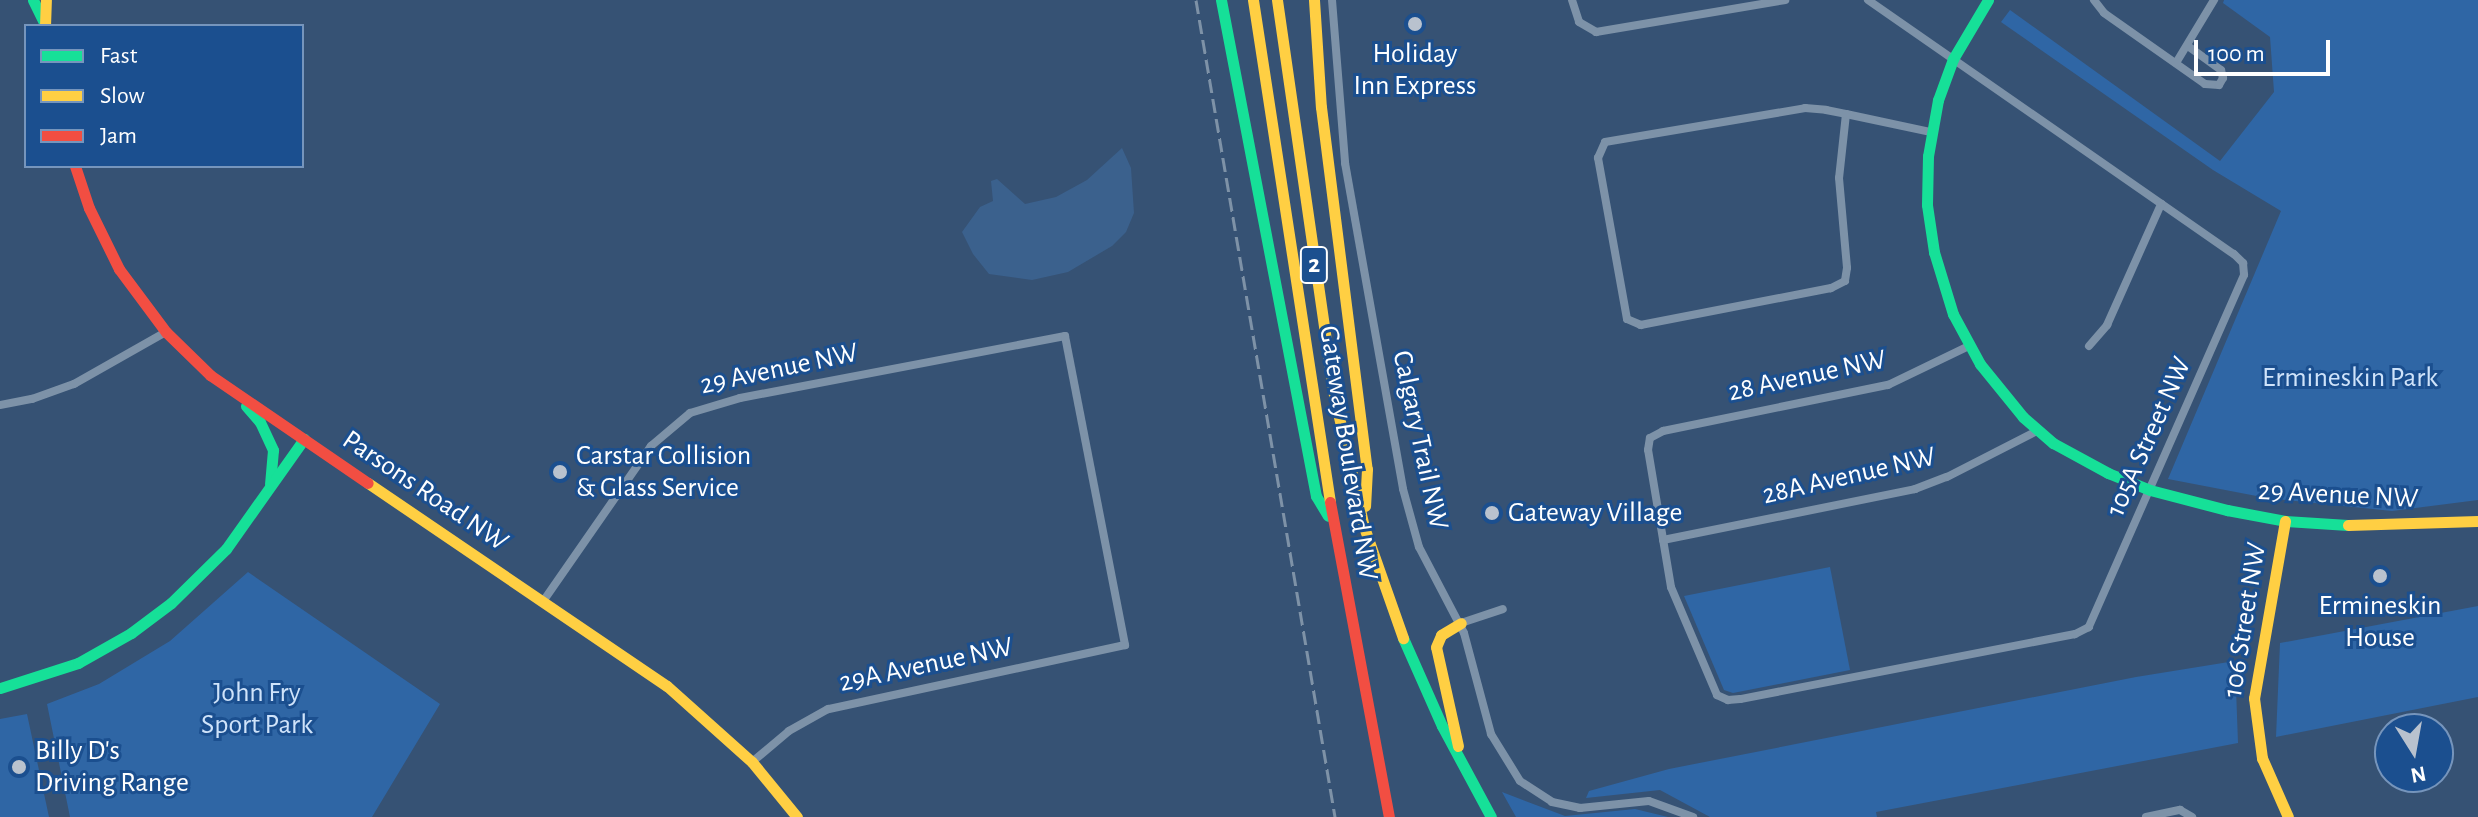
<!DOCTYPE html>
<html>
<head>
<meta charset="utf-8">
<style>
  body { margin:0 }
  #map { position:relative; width:2478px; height:817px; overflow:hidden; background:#365274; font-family:"Alegreya Sans",sans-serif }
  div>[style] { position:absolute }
  .green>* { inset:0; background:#2f66a5 }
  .water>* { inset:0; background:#3b618d }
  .street>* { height:8px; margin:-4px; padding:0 4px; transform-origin:4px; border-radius:4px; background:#7d92a8 }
  .fast>* { height:11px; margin:-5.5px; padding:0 5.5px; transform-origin:5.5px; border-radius:5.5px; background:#16e098 }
  .slow>* { height:11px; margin:-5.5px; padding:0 5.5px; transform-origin:5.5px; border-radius:5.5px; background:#ffcf43 }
  .jam>* { height:11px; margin:-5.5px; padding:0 5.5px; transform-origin:5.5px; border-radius:5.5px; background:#f24e42 }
  .rail>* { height:3px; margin-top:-1.5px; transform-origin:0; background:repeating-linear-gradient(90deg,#7e92a7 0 14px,transparent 0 20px) }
  .dots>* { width:22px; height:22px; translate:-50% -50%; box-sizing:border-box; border:4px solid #1b4f8f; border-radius:50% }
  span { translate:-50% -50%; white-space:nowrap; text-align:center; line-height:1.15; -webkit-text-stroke:6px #1b4f8f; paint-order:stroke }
  .shield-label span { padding:2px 6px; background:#1b4f8f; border:2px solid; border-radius:6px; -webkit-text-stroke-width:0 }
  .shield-label { font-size:26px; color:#fff; font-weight:700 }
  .poi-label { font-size:28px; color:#fff }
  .left { translate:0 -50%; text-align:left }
  .street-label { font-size:28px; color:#fff }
  .park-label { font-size:28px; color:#cfe3fa }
  .legend { position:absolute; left:24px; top:24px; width:280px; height:144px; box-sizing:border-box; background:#1b4f8f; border:2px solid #7695bc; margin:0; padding:10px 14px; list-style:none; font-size:24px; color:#fff }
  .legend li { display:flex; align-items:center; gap:16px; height:40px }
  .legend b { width:40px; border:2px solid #7695bc }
  .north { position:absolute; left:2374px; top:713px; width:80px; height:80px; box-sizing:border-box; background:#1b4f8f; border:2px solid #7695bc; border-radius:50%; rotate:169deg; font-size:22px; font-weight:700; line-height:32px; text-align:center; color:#fff }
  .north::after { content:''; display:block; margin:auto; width:28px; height:36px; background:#b9c2ce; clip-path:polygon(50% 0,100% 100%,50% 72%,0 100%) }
  .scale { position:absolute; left:2194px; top:40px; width:136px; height:36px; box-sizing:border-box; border:4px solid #fff; border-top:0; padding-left:10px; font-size:24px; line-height:28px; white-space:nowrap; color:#fff; -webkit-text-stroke:6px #1b4f8f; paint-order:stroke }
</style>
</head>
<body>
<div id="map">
  <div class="green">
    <div style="clip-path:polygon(2224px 0,2478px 0,2478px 500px,2392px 511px,2267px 498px,2168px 479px,2281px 211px,2213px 170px,2001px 22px,2010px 10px,2220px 161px,2274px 92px,2270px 37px,2223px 3px)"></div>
    <div style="clip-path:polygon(1830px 567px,1850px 670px,1733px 693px,1724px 690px,1684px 596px)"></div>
    <div style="clip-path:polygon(248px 572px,440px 704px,372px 817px,70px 817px,47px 704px,99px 684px,170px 641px)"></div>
    <div style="clip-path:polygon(2478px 606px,2478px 697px,2276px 737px,2280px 643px)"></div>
    <div style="clip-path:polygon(2235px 661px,2238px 743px,1876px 812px,1877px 817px,1710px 817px,1660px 790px,1586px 798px,1589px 791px,1669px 769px,2136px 677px)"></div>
    <div style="clip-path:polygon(27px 714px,49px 817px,0 817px,0 719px)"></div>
    <div style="clip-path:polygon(1502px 792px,1565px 816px,1635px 809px,1668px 817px,1516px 817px)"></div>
  </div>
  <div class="water">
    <div style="clip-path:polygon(1122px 148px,1131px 168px,1134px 213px,1126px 232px,1112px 246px,1068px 272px,1032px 280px,989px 274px,973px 254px,962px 232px,980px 207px,993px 201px,991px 181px,997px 179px,1025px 204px,1056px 197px,1087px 180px)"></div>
  </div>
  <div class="street">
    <div style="left:1332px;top:0;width:164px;rotate:85.4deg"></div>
    <div style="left:1345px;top:163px;width:331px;rotate:79.9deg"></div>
    <div style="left:1403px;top:489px;width:60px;rotate:74.6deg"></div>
    <div style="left:1419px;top:547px;width:97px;rotate:62.4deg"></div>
    <div style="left:1464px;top:633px;width:105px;rotate:75deg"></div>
    <div style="left:1491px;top:734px;width:55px;rotate:58.3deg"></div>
    <div style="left:1520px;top:781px;width:38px;rotate:33deg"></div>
    <div style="left:1552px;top:802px;width:29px;rotate:12deg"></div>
    <div style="left:1580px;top:808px;width:69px;rotate:-5.8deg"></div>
    <div style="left:1649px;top:801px;width:47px;rotate:20deg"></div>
    <div style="left:1572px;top:0;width:23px;rotate:72deg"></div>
    <div style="left:1579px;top:22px;width:20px;rotate:30deg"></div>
    <div style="left:1596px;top:32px;width:192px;rotate:-9.6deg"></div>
    <div style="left:1868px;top:0;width:446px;rotate:34.8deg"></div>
    <div style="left:2234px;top:254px;width:13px;rotate:45deg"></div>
    <div style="left:2243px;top:263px;width:12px;rotate:85deg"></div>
    <div style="left:2244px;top:275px;width:385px;rotate:113.8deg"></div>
    <div style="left:2089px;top:627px;width:16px;rotate:153deg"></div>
    <div style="left:2075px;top:634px;width:341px;rotate:169deg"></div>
    <div style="left:1740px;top:699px;width:12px;rotate:175deg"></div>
    <div style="left:1728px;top:700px;width:12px;rotate:-156deg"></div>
    <div style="left:1717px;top:695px;width:117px;rotate:-113.1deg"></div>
    <div style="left:1671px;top:587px;width:139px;rotate:-99.5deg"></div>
    <div style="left:1648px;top:450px;width:12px;rotate:-81deg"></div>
    <div style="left:1650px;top:438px;width:15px;rotate:-28deg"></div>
    <div style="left:1663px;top:431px;width:230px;rotate:-11.6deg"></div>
    <div style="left:1888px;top:385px;width:90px;rotate:-25.7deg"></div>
    <div style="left:2094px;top:0;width:16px;rotate:52deg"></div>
    <div style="left:2104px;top:13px;width:123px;rotate:35.1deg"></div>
    <div style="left:2205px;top:84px;width:14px;rotate:4deg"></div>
    <div style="left:2219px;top:85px;width:8px;rotate:-60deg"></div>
    <div style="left:2223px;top:78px;width:8px;rotate:-104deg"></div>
    <div style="left:2221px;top:70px;width:41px;rotate:-144deg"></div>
    <div style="left:2176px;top:63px;width:74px;rotate:-58.9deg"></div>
    <div style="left:1846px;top:114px;width:64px;rotate:96.2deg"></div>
    <div style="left:1839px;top:178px;width:90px;rotate:84.9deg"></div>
    <div style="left:1847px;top:268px;width:13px;rotate:99deg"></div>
    <div style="left:1845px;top:281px;width:16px;rotate:153deg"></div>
    <div style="left:1831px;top:288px;width:194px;rotate:169deg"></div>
    <div style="left:1641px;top:325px;width:15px;rotate:-157deg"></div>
    <div style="left:1627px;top:319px;width:164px;rotate:-100.2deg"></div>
    <div style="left:1598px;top:158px;width:17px;rotate:-66deg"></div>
    <div style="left:1605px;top:142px;width:203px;rotate:-9.6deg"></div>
    <div style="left:1805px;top:108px;width:21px;rotate:5deg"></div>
    <div style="left:1826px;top:110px;width:20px;rotate:11deg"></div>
    <div style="left:1846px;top:114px;width:87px;rotate:12deg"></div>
    <div style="left:2089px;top:346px;width:28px;rotate:-49deg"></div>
    <div style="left:2107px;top:325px;width:133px;rotate:-65.9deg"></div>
    <div style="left:0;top:405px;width:33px;rotate:-11deg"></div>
    <div style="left:32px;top:399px;width:45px;rotate:-19.7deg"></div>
    <div style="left:74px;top:384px;width:106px;rotate:-29.5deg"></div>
    <div style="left:1663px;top:540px;width:257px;rotate:-11.4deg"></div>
    <div style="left:1915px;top:489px;width:34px;rotate:-21deg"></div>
    <div style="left:1947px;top:477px;width:101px;rotate:-27.1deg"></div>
    <div style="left:544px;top:600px;width:188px;rotate:-55.2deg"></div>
    <div style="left:651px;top:446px;width:51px;rotate:-40.2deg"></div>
    <div style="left:690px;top:413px;width:52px;rotate:-16.7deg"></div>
    <div style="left:740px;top:398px;width:331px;rotate:-10.8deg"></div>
    <div style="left:1065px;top:336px;width:315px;rotate:79deg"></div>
    <div style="left:1125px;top:645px;width:304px;rotate:167.8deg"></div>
    <div style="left:828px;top:709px;width:45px;rotate:150.6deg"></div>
    <div style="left:789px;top:731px;width:48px;rotate:140deg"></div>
    <div style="left:1461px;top:623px;width:44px;rotate:-18.4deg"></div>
    <div style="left:2146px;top:817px;width:35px;rotate:-12deg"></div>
    <div style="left:2180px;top:810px;width:14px;rotate:30deg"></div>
  </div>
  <div class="fast">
    <div style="left:33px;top:0;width:28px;rotate:64deg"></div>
    <div style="left:1221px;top:0;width:505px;rotate:79.16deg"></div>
    <div style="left:1316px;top:496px;width:23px;rotate:59deg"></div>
    <div style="left:1988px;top:0;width:69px;rotate:120.7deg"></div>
    <div style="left:1953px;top:59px;width:44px;rotate:110.1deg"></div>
    <div style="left:1938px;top:100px;width:57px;rotate:100.1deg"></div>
    <div style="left:1928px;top:156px;width:49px;rotate:91.2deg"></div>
    <div style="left:1927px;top:205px;width:48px;rotate:81.5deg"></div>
    <div style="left:1934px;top:252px;width:65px;rotate:73deg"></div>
    <div style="left:1953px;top:314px;width:57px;rotate:61.6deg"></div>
    <div style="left:1980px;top:364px;width:68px;rotate:50.9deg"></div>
    <div style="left:2023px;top:417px;width:40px;rotate:41deg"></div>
    <div style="left:2053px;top:443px;width:63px;rotate:28.6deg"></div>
    <div style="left:2108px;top:473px;width:45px;rotate:22deg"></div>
    <div style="left:2150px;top:490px;width:80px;rotate:14.6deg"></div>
    <div style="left:2227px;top:510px;width:59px;rotate:10.7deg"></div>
    <div style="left:2285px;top:521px;width:63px;rotate:3.6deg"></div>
    <div style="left:246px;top:406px;width:21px;rotate:49deg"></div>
    <div style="left:260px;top:422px;width:31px;rotate:65deg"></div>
    <div style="left:273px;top:450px;width:34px;rotate:95deg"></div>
    <div style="left:1403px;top:638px;width:96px;rotate:66.1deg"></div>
    <div style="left:1442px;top:726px;width:103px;rotate:61.7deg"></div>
    <div style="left:0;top:688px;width:82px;rotate:-17.8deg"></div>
    <div style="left:78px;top:663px;width:61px;rotate:-29.5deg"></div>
    <div style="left:131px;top:633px;width:50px;rotate:-36.9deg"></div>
    <div style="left:171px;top:603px;width:77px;rotate:-44.5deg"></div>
    <div style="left:226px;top:549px;width:135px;rotate:-54.7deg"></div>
  </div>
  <div class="slow">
    <div style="left:1253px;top:0;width:508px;rotate:81.28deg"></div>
    <div style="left:1277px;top:0;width:399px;rotate:81.8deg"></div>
    <div style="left:1334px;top:395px;width:135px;rotate:77.2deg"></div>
    <div style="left:1364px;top:527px;width:118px;rotate:70.6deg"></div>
    <div style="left:1314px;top:0;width:107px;rotate:86.3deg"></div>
    <div style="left:1321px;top:107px;width:365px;rotate:82.8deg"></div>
    <div style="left:1367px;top:469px;width:37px;rotate:93deg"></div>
    <div style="left:45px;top:26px;width:26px;rotate:-88deg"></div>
    <div style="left:368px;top:483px;width:361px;rotate:34.2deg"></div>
    <div style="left:667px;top:686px;width:114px;rotate:41.8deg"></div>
    <div style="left:752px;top:762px;width:71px;rotate:50.7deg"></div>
    <div style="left:2285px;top:521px;width:180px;rotate:99.9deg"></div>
    <div style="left:2254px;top:698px;width:61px;rotate:82.4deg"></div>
    <div style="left:2262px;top:758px;width:64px;rotate:66.2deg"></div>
    <div style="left:2348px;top:525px;width:130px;rotate:-1.8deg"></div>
    <div style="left:1458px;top:746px;width:101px;rotate:-102.5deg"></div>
    <div style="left:1436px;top:647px;width:13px;rotate:-67deg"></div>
    <div style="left:1441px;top:635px;width:23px;rotate:-31deg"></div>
  </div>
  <div class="jam">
    <div style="left:75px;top:166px;width:44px;rotate:71.6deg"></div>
    <div style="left:89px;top:208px;width:68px;rotate:63.8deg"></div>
    <div style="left:119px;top:269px;width:79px;rotate:53.3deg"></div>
    <div style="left:166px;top:332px;width:62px;rotate:44.3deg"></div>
    <div style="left:210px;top:375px;width:191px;rotate:34.4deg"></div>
    <div style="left:1330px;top:502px;width:320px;rotate:79.4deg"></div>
  </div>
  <div class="rail">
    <div style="left:1196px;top:0;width:829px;rotate:80.34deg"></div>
  </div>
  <div class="dots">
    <div style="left:1415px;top:24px;background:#b9c2ce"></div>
    <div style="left:560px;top:472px;background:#b9c2ce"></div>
    <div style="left:1492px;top:513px;background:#b9c2ce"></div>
    <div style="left:2380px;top:576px;background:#b9c2ce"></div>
    <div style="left:19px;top:767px;background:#b9c2ce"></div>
  </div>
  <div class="shield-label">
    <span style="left:1314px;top:265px">2</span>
  </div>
  <div class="poi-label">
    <span style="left:1415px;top:70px">Holiday<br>Inn Express</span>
    <span class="left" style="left:576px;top:472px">Carstar Collision<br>&amp; Glass Service</span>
    <span class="left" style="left:1508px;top:513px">Gateway Village</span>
    <span style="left:2380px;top:622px">Ermineskin<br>House</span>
    <span class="left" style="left:35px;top:767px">Billy D's<br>Driving Range</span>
  </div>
  <div class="street-label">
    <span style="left:779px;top:369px;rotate:-12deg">29 Avenue NW</span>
    <span style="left:1807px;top:376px;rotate:-12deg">28 Avenue NW</span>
    <span style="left:2149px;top:437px;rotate:-66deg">105A Street NW</span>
    <span style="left:1420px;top:440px;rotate:78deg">Calgary Trail NW</span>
    <span style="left:1348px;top:453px;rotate:81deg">Gateway Boulevard NW</span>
    <span style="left:1849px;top:476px;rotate:-13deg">28A Avenue NW</span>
    <span style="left:425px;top:491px;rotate:34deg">Parsons Road NW</span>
    <span style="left:2338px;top:495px;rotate:3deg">29 Avenue NW</span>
    <span style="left:2245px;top:620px;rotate:-81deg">106 Street NW</span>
    <span style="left:926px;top:665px;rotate:-12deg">29A Avenue NW</span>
  </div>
  <div class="park-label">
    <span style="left:2350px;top:378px">Ermineskin Park</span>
    <span style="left:257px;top:709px">John Fry<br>Sport Park</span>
  </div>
  <ul class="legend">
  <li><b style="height:10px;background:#16e098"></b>Fast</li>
  <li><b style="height:10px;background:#ffcf43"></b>Slow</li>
  <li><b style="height:10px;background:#f24e42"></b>Jam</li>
  </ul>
  <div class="north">N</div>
  <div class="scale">100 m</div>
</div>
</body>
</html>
